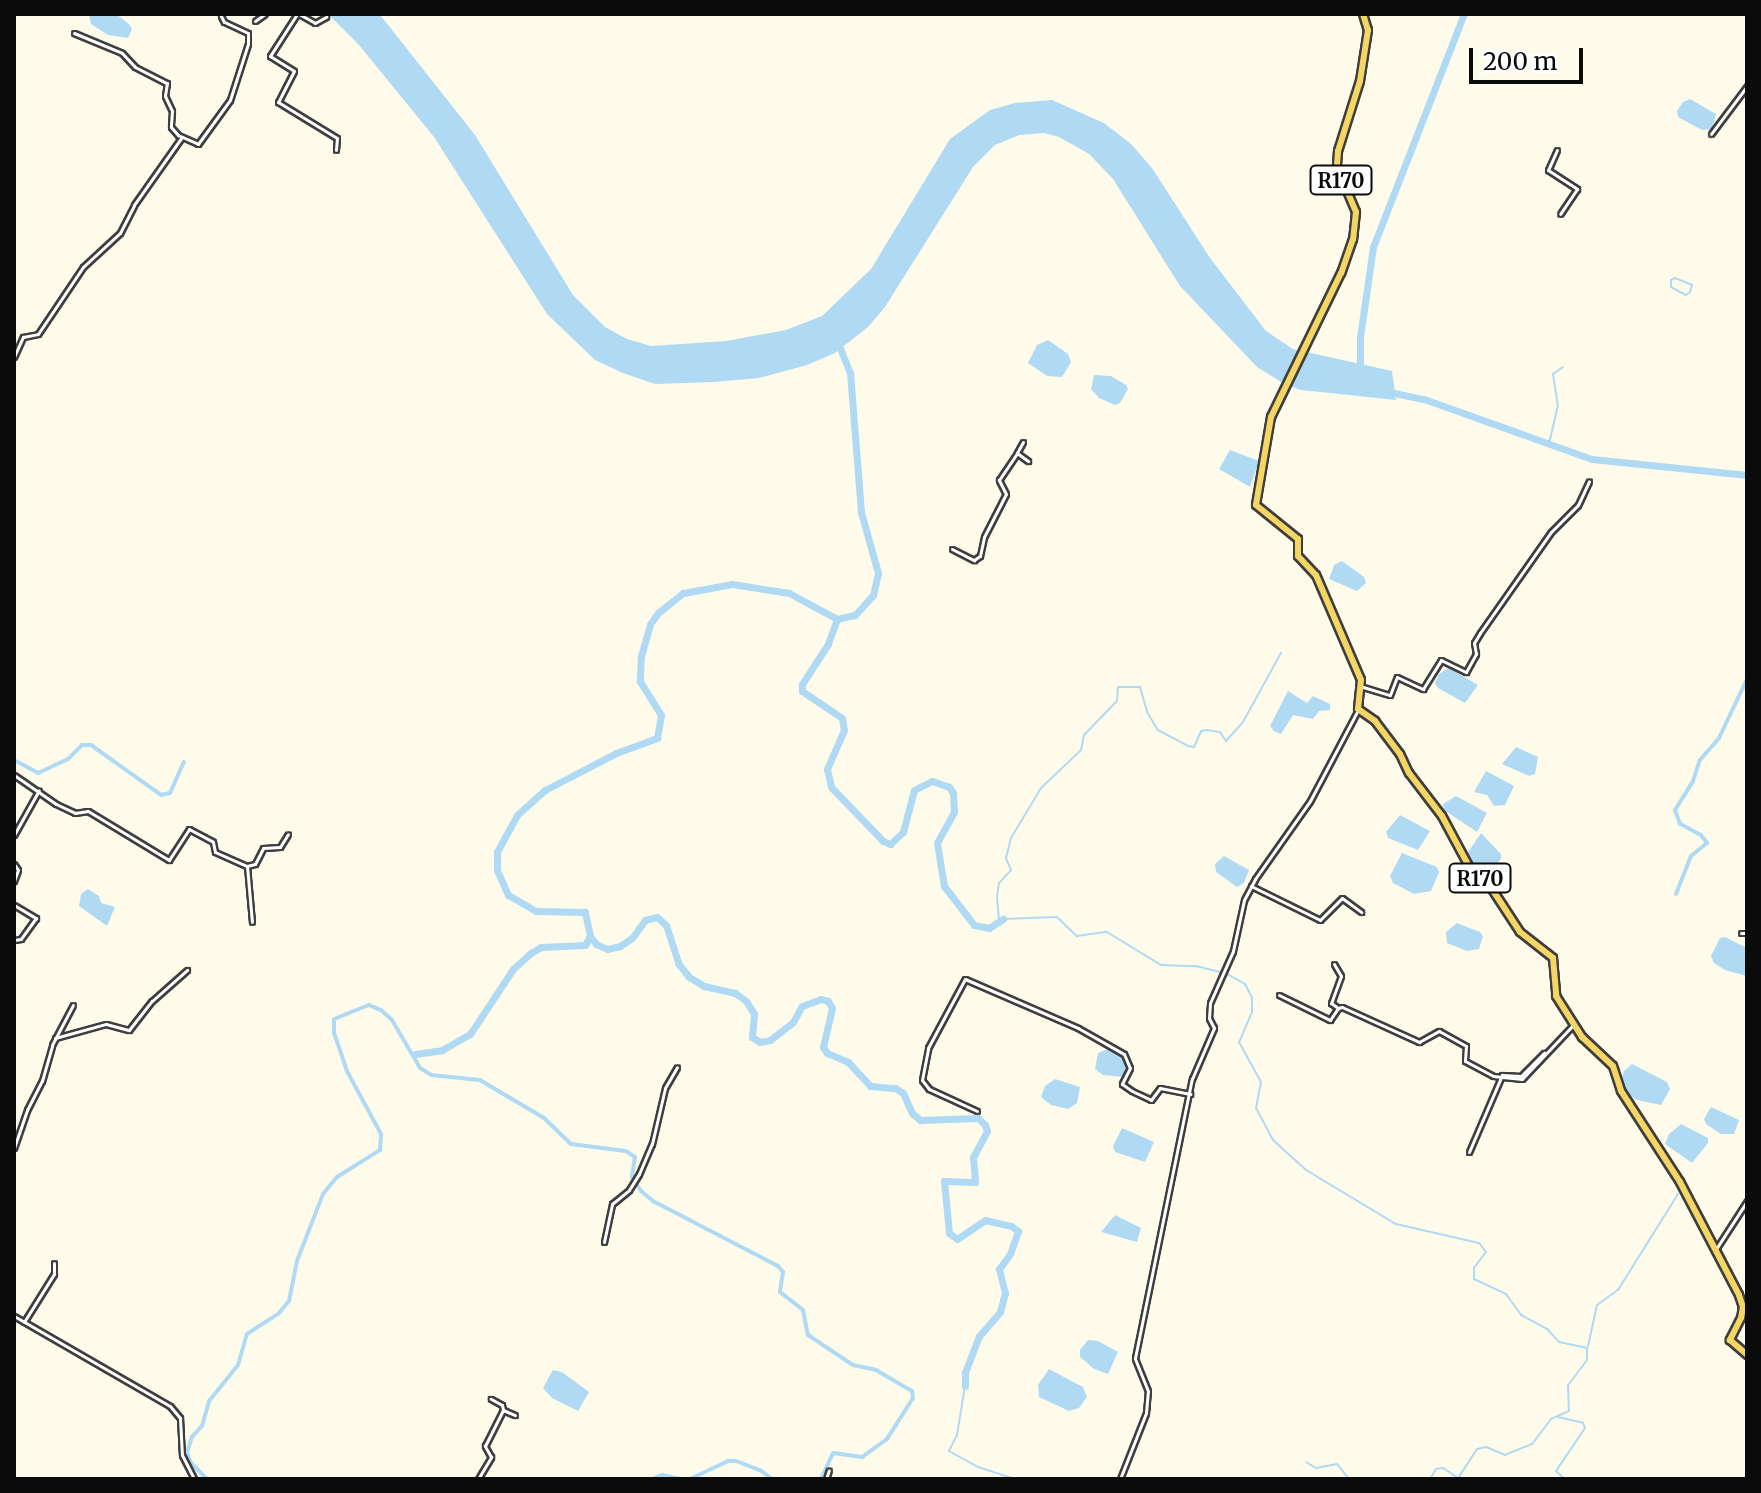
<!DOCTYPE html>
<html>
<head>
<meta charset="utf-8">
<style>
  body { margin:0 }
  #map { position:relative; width:1761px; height:1493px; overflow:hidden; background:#fffbea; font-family:Merriweather,serif }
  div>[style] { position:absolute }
  .water>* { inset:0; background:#b0daf4 }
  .stream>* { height:2px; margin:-1px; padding:0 1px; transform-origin:1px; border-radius:1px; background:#b0daf4 }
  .canal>* { height:4px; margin:-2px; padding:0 2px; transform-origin:2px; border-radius:2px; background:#b0daf4 }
  .river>* { height:7px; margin:-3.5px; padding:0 3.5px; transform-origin:3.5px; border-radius:3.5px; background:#b0daf4 }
  .roads { filter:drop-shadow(2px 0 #3e3e3e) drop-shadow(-2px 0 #3e3e3e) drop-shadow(0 2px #3e3e3e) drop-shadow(0 -2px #3e3e3e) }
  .minor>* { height:3px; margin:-1.5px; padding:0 1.5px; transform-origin:1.5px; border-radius:1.5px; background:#fff }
  .primary>* { height:6px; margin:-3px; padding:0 3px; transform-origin:3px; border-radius:3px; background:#f5d563 }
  span { translate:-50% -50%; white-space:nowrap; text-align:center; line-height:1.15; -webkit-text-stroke:8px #fff; paint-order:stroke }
  .shield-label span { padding:2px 6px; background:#fff; border:2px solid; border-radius:6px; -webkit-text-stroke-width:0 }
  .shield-label { font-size:20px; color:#0b0b0b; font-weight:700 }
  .frame { position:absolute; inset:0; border:16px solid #0b0b0b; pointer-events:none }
  .scale { position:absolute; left:1469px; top:48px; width:114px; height:36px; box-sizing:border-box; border:4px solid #0b0b0b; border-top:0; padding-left:10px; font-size:24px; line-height:28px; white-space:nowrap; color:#0b0b0b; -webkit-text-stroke:6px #fff; paint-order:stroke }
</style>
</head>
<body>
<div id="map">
  <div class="water">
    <div style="clip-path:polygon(89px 14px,116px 14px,129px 24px,132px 29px,128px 38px,108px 35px,91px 24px)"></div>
    <div style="clip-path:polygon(328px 14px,379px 14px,385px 21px,475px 135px,573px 295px,605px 327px,627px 339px,651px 346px,726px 341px,786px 330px,822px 316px,871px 269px,950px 139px,990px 110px,1015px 103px,1052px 100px,1104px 123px,1131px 144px,1152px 168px,1210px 258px,1266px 331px,1293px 349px,1392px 371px,1396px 400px,1301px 390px,1286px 385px,1257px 367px,1180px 286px,1113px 179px,1089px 154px,1059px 137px,1044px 133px,1019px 135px,995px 145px,973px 167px,885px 307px,868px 327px,835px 353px,807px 365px,759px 378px,714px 382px,655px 384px,623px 373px,595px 360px,547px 314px,434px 137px,359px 45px)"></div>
    <div style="clip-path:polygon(1690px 99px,1716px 114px,1712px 129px,1702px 130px,1678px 117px,1677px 111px,1683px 102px)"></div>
    <div style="clip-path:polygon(1048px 340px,1068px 354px,1071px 362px,1062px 377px,1047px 376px,1028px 363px,1037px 345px)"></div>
    <div style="clip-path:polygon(1094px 375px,1111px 376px,1126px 385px,1128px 389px,1120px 403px,1115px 405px,1099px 398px,1091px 389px)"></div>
    <div style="clip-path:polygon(1230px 450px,1259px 461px,1250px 487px,1219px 469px)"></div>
    <div style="clip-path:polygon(1342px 561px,1364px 577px,1366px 583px,1357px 591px,1329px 579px,1334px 565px)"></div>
    <div style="clip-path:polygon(1449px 668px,1478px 685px,1465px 703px,1438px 688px,1435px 683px,1439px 674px)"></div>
    <div style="clip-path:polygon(1288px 691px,1307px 703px,1313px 696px,1330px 704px,1330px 710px,1319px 711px,1313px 719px,1293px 715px,1281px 734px,1274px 731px,1270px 726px)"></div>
    <div style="clip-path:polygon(1516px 747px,1538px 757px,1535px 774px,1529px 776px,1502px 764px)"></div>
    <div style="clip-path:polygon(1486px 771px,1514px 786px,1505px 805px,1494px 806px,1487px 795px,1474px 792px)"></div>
    <div style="clip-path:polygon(1456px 796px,1487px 813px,1477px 832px,1444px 810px,1443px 804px)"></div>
    <div style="clip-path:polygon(1400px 815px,1430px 831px,1418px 850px,1388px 838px,1386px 832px)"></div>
    <div style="clip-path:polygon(1481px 833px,1501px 854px,1501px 859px,1486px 877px,1478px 875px,1465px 857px)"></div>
    <div style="clip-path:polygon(1402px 853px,1437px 867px,1439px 872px,1431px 891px,1414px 894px,1393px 883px,1390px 876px)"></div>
    <div style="clip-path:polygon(1224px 856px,1249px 870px,1244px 883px,1237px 887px,1216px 872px,1215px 864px)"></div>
    <div style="clip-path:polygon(88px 889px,99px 896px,101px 903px,115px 907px,107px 926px,79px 906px,81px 894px)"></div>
    <div style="clip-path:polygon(1457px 923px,1480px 932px,1483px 936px,1479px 949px,1467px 951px,1447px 943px,1446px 932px)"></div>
    <div style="clip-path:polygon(1725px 937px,1747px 948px,1747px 976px,1725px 970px,1714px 963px,1711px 956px,1720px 938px)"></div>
    <div style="clip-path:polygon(1108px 1049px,1121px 1055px,1128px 1068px,1124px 1077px,1103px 1075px,1095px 1069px,1098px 1053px)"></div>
    <div style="clip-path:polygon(1632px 1064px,1667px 1082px,1670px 1089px,1661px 1105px,1637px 1100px,1624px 1092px,1620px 1083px,1624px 1071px)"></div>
    <div style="clip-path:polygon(1055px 1079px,1080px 1087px,1077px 1103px,1068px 1109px,1051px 1105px,1041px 1097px,1045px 1086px)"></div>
    <div style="clip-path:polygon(1711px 1107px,1739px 1120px,1734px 1134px,1721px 1134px,1706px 1124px,1704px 1119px)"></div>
    <div style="clip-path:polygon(1681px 1124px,1708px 1138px,1708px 1143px,1692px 1163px,1665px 1144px,1669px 1134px)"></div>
    <div style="clip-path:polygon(1122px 1128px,1154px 1142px,1145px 1162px,1115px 1152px,1113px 1146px)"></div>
    <div style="clip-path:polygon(1115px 1215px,1141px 1228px,1137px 1242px,1101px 1232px)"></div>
    <div style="clip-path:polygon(1088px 1340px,1098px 1341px,1118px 1352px,1108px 1374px,1094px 1369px,1080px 1357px,1080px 1350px)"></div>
    <div style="clip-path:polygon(1049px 1369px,1083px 1387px,1087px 1397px,1079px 1408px,1069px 1411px,1039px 1397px,1038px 1385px)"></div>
    <div style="clip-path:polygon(553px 1370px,562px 1372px,589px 1392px,578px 1411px,552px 1398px,543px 1388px)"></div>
  </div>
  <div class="stream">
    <div style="left:1675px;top:278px;width:18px;rotate:22deg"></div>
    <div style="left:1692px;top:285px;width:7px;rotate:106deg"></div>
    <div style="left:1690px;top:292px;width:5px;rotate:143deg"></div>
    <div style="left:1686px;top:295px;width:17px;rotate:-152deg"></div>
    <div style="left:1671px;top:287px;width:7px;rotate:-90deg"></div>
    <div style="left:1671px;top:280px;width:4px;rotate:-27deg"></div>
    <div style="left:1549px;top:444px;width:39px;rotate:-77deg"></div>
    <div style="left:1558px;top:406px;width:32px;rotate:-99deg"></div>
    <div style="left:1553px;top:374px;width:12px;rotate:-35deg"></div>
    <div style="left:1003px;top:919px;width:54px;rotate:-2.1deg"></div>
    <div style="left:1057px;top:917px;width:28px;rotate:44deg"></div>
    <div style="left:1077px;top:936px;width:30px;rotate:-8deg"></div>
    <div style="left:1107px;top:932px;width:63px;rotate:31.4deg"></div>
    <div style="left:1161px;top:965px;width:35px;rotate:2deg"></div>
    <div style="left:1196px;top:966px;width:32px;rotate:14deg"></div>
    <div style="left:1227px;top:974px;width:21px;rotate:29deg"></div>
    <div style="left:1245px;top:984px;width:16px;rotate:63deg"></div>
    <div style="left:1252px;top:998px;width:14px;rotate:90deg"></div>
    <div style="left:1252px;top:1012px;width:33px;rotate:113deg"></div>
    <div style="left:1239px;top:1042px;width:46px;rotate:61.2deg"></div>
    <div style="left:1261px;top:1082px;width:26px;rotate:101deg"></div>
    <div style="left:1256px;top:1108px;width:36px;rotate:62deg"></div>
    <div style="left:1273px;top:1140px;width:45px;rotate:42.3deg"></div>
    <div style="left:1306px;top:1170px;width:105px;rotate:31deg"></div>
    <div style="left:1396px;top:1224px;width:85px;rotate:12.9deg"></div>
    <div style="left:1479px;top:1243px;width:11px;rotate:52deg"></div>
    <div style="left:1486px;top:1252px;width:20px;rotate:127deg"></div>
    <div style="left:1474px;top:1268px;width:11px;rotate:90deg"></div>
    <div style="left:1474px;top:1279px;width:35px;rotate:25deg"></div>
    <div style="left:1506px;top:1294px;width:26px;rotate:54deg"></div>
    <div style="left:1521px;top:1315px;width:30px;rotate:28deg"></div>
    <div style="left:1547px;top:1329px;width:18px;rotate:47deg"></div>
    <div style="left:1559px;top:1342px;width:29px;rotate:12deg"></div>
    <div style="left:1587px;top:1348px;width:12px;rotate:90deg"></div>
    <div style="left:1587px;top:1360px;width:31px;rotate:127deg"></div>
    <div style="left:1568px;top:1385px;width:26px;rotate:88deg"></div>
    <div style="left:1569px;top:1411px;width:20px;rotate:156deg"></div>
    <div style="left:1551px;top:1419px;width:31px;rotate:127deg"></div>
    <div style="left:1532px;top:1444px;width:29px;rotate:158deg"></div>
    <div style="left:1505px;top:1455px;width:21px;rotate:-157deg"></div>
    <div style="left:1486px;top:1447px;width:9px;rotate:167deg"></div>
    <div style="left:1477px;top:1449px;width:35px;rotate:123deg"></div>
    <div style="left:1458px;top:1478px;width:18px;rotate:-146deg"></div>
    <div style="left:1443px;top:1468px;width:7px;rotate:172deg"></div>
    <div style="left:1436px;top:1469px;width:12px;rotate:121deg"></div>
    <div style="left:999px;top:920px;width:23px;rotate:-95deg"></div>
    <div style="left:997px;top:897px;width:14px;rotate:-82deg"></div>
    <div style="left:999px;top:883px;width:18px;rotate:-47deg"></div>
    <div style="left:1011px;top:870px;width:13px;rotate:-113deg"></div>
    <div style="left:1006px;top:858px;width:21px;rotate:-76deg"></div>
    <div style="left:1011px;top:838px;width:58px;rotate:-59deg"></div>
    <div style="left:1041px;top:788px;width:55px;rotate:-43.5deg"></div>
    <div style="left:1081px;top:750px;width:15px;rotate:-79deg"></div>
    <div style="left:1084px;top:735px;width:47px;rotate:-45.9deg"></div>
    <div style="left:1117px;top:701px;width:14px;rotate:-86deg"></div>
    <div style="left:1118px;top:687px;width:22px"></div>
    <div style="left:1140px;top:687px;width:26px;rotate:74deg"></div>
    <div style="left:1147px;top:712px;width:21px;rotate:59deg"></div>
    <div style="left:1158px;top:730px;width:34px;rotate:28deg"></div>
    <div style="left:1188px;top:746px;width:6px;rotate:9deg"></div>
    <div style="left:1194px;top:747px;width:17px;rotate:-66deg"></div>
    <div style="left:1201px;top:731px;width:6px;rotate:-9deg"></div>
    <div style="left:1207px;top:730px;width:13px;rotate:9deg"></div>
    <div style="left:1220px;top:732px;width:11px;rotate:56deg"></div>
    <div style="left:1226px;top:741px;width:25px;rotate:-48deg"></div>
    <div style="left:1243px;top:722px;width:79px;rotate:-61.2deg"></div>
    <div style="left:1588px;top:1346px;width:42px;rotate:-77.6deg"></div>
    <div style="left:1597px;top:1305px;width:26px;rotate:-36deg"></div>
    <div style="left:1618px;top:1290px;width:113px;rotate:-58deg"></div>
    <div style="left:965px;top:1386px;width:50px;rotate:99.3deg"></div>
    <div style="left:957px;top:1435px;width:18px;rotate:117deg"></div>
    <div style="left:949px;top:1451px;width:33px;rotate:29deg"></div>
    <div style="left:978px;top:1467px;width:40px;rotate:18deg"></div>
    <div style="left:1558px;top:1417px;width:26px;rotate:13deg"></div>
    <div style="left:1583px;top:1423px;width:5px;rotate:68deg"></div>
    <div style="left:1585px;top:1428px;width:52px;rotate:124deg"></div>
    <div style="left:1556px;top:1471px;width:12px;rotate:42deg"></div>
    <div style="left:1306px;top:1462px;width:12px;rotate:31deg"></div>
    <div style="left:1316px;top:1468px;width:21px;rotate:-11deg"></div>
    <div style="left:1337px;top:1464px;width:19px;rotate:51deg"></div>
  </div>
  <div class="canal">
    <div style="left:14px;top:760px;width:27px;rotate:28deg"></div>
    <div style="left:38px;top:773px;width:33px;rotate:-25deg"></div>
    <div style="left:68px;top:759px;width:20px;rotate:-45deg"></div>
    <div style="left:82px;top:745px;width:9px"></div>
    <div style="left:91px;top:745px;width:86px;rotate:35.5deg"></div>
    <div style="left:161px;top:795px;width:9px;rotate:-13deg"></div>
    <div style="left:170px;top:793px;width:34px;rotate:-66deg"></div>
    <div style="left:1676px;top:894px;width:41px;rotate:-68.5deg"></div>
    <div style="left:1691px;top:856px;width:21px;rotate:-39deg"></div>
    <div style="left:1707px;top:843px;width:10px;rotate:-127deg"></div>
    <div style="left:1701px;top:835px;width:24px;rotate:-152deg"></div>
    <div style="left:1680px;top:824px;width:15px;rotate:-110deg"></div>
    <div style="left:1675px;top:810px;width:34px;rotate:-58deg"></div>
    <div style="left:1693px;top:781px;width:22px;rotate:-72deg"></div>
    <div style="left:1700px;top:760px;width:29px;rotate:-49deg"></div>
    <div style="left:1719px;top:738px;width:65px;rotate:-64.6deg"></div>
    <div style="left:207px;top:1479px;width:23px;rotate:-135deg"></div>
    <div style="left:191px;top:1463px;width:11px;rotate:-112deg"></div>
    <div style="left:187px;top:1453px;width:17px;rotate:-73deg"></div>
    <div style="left:192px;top:1437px;width:15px;rotate:-48deg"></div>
    <div style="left:202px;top:1426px;width:26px;rotate:-74deg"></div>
    <div style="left:209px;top:1401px;width:46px;rotate:-51.1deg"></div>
    <div style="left:238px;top:1365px;width:32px;rotate:-74deg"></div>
    <div style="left:247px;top:1334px;width:38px;rotate:-33deg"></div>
    <div style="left:279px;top:1313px;width:16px;rotate:-50deg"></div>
    <div style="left:289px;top:1301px;width:41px;rotate:-78.7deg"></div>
    <div style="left:297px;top:1261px;width:72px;rotate:-68.8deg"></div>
    <div style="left:323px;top:1194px;width:22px;rotate:-51deg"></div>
    <div style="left:337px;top:1177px;width:51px;rotate:-32.1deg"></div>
    <div style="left:380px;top:1150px;width:16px;rotate:-86deg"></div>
    <div style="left:381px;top:1134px;width:72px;rotate:-118.4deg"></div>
    <div style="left:347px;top:1071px;width:40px;rotate:-108.9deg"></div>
    <div style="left:334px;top:1033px;width:14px;rotate:-90deg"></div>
    <div style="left:334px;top:1019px;width:38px;rotate:-22deg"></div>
    <div style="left:369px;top:1005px;width:13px;rotate:23deg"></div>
    <div style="left:381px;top:1010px;width:15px;rotate:42deg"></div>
    <div style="left:392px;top:1020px;width:56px;rotate:59.7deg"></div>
    <div style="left:420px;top:1068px;width:13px;rotate:32deg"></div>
    <div style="left:431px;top:1075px;width:49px;rotate:5.8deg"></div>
    <div style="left:480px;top:1080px;width:74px;rotate:30.7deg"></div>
    <div style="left:544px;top:1118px;width:37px;rotate:44deg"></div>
    <div style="left:571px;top:1144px;width:55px;rotate:7.3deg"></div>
    <div style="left:626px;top:1151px;width:11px;rotate:34deg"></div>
    <div style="left:635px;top:1157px;width:20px;rotate:99deg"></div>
    <div style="left:632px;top:1177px;width:17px;rotate:57deg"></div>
    <div style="left:641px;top:1191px;width:16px;rotate:40deg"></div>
    <div style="left:653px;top:1201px;width:141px;rotate:27.5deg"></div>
    <div style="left:778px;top:1266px;width:8px;rotate:50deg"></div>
    <div style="left:783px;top:1272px;width:20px;rotate:99deg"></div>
    <div style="left:780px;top:1292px;width:29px;rotate:38deg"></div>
    <div style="left:803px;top:1310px;width:25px;rotate:79deg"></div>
    <div style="left:808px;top:1335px;width:54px;rotate:33.7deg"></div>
    <div style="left:853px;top:1365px;width:24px;rotate:12deg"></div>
    <div style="left:876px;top:1370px;width:42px;rotate:30.3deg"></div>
    <div style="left:912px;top:1391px;width:7px;rotate:82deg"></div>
    <div style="left:913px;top:1398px;width:49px;rotate:122.4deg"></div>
    <div style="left:887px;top:1439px;width:31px;rotate:144deg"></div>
    <div style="left:862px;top:1457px;width:29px;rotate:-172deg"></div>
    <div style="left:833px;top:1453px;width:29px;rotate:115deg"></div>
    <div style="left:652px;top:1479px;width:11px;rotate:-22deg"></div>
    <div style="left:662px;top:1475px;width:19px;rotate:12deg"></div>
    <div style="left:690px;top:1479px;width:42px;rotate:-25.3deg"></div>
    <div style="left:728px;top:1461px;width:8px"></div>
    <div style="left:736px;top:1461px;width:26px;rotate:21deg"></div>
    <div style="left:760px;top:1470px;width:15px;rotate:37deg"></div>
  </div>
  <div class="river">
    <div style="left:1360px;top:372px;width:35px;rotate:-90deg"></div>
    <div style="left:1360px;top:337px;width:91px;rotate:-81.8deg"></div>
    <div style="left:1373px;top:247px;width:250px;rotate:-68.7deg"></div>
    <div style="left:1385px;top:391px;width:40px;rotate:12deg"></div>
    <div style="left:1424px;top:399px;width:178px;rotate:19.7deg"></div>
    <div style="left:1592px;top:459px;width:156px;rotate:5.9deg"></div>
    <div style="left:837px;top:619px;width:27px;rotate:110deg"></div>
    <div style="left:828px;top:644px;width:48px;rotate:123deg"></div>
    <div style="left:802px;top:684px;width:7px;rotate:90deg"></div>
    <div style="left:802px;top:691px;width:48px;rotate:34deg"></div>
    <div style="left:842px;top:718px;width:12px;rotate:81deg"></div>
    <div style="left:844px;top:730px;width:43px;rotate:113.6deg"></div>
    <div style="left:827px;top:769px;width:18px;rotate:77deg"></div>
    <div style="left:831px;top:787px;width:75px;rotate:46.1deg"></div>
    <div style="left:883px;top:841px;width:8px;rotate:23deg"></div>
    <div style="left:890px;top:844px;width:18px;rotate:-43deg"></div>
    <div style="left:903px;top:832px;width:43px;rotate:-75.3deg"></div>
    <div style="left:914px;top:790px;width:20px;rotate:-27deg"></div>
    <div style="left:932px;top:781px;width:18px;rotate:19deg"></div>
    <div style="left:949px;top:787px;width:7px;rotate:56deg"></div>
    <div style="left:953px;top:793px;width:19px;rotate:87deg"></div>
    <div style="left:954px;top:812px;width:35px;rotate:119deg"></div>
    <div style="left:937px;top:843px;width:44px;rotate:80.8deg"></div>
    <div style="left:944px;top:886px;width:49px;rotate:52.4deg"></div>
    <div style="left:974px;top:925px;width:15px;rotate:11deg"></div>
    <div style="left:989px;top:928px;width:17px;rotate:-33deg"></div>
    <div style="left:590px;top:936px;width:10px;rotate:53deg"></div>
    <div style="left:596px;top:944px;width:12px;rotate:24deg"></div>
    <div style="left:607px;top:949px;width:13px;rotate:-13deg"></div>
    <div style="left:620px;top:946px;width:14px;rotate:-34deg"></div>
    <div style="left:632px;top:938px;width:22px;rotate:-54deg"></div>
    <div style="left:645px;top:920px;width:12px;rotate:-14deg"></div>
    <div style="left:657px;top:917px;width:12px;rotate:42deg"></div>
    <div style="left:666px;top:925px;width:40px;rotate:72deg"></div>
    <div style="left:678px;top:963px;width:18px;rotate:52deg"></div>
    <div style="left:689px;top:977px;width:17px;rotate:31deg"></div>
    <div style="left:704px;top:986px;width:32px;rotate:13deg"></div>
    <div style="left:735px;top:993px;width:14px;rotate:36deg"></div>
    <div style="left:746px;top:1001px;width:15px;rotate:58deg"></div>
    <div style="left:754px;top:1014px;width:23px;rotate:95deg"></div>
    <div style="left:752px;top:1037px;width:9px;rotate:32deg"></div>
    <div style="left:760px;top:1042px;width:10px;rotate:-11deg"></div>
    <div style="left:770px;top:1040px;width:29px;rotate:-38deg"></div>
    <div style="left:793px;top:1022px;width:18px;rotate:-61deg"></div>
    <div style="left:802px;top:1006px;width:20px;rotate:-20deg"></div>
    <div style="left:821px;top:999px;width:7px;rotate:16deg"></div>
    <div style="left:828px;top:1001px;width:8px;rotate:60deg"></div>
    <div style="left:832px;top:1008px;width:40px;rotate:103deg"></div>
    <div style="left:823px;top:1047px;width:7px;rotate:56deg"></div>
    <div style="left:827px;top:1053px;width:23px;rotate:23deg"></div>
    <div style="left:848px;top:1062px;width:33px;rotate:47deg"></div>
    <div style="left:870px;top:1086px;width:25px;rotate:5deg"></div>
    <div style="left:895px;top:1088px;width:9px;rotate:32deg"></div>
    <div style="left:903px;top:1093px;width:22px;rotate:66deg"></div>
    <div style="left:912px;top:1113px;width:11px;rotate:41deg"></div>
    <div style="left:920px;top:1120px;width:58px;rotate:-2deg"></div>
    <div style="left:978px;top:1118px;width:10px;rotate:45deg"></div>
    <div style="left:985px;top:1125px;width:6px;rotate:72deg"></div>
    <div style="left:987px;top:1131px;width:30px;rotate:118deg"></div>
    <div style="left:973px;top:1157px;width:25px;rotate:85deg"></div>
    <div style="left:975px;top:1182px;width:31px;rotate:-178deg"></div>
    <div style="left:944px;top:1181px;width:52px;rotate:84.5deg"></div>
    <div style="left:949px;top:1233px;width:10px;rotate:37deg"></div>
    <div style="left:957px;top:1239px;width:34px;rotate:-34deg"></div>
    <div style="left:985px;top:1220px;width:27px;rotate:13deg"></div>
    <div style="left:1011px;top:1226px;width:9px;rotate:36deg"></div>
    <div style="left:1018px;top:1231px;width:24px;rotate:109deg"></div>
    <div style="left:1010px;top:1254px;width:19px;rotate:126deg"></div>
    <div style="left:999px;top:1269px;width:25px;rotate:76deg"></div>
    <div style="left:1005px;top:1293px;width:20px;rotate:105deg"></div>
    <div style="left:1000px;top:1312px;width:32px;rotate:131deg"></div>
    <div style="left:979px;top:1336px;width:40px;rotate:111deg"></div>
    <div style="left:965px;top:1373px;width:13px;rotate:90deg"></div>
    <div style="left:415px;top:1054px;width:27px;rotate:-8deg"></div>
    <div style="left:442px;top:1050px;width:32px;rotate:-30deg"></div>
    <div style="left:470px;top:1034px;width:78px;rotate:-56.5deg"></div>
    <div style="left:513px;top:969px;width:24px;rotate:-42deg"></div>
    <div style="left:531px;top:953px;width:12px;rotate:-31deg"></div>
    <div style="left:541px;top:947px;width:44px;rotate:-2.6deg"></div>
    <div style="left:585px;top:945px;width:10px;rotate:-61deg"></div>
    <div style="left:590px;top:936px;width:25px;rotate:-102deg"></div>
    <div style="left:585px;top:912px;width:49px;rotate:-178.8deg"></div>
    <div style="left:536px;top:911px;width:32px;rotate:-150deg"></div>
    <div style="left:508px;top:895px;width:27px;rotate:-114deg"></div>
    <div style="left:497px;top:870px;width:18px;rotate:-90deg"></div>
    <div style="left:497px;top:852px;width:42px;rotate:-61.6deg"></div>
    <div style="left:517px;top:815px;width:38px;rotate:-42deg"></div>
    <div style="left:545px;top:790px;width:80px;rotate:-27.5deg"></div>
    <div style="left:616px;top:753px;width:44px;rotate:-20.1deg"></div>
    <div style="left:657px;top:738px;width:23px;rotate:-80deg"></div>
    <div style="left:661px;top:715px;width:40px;rotate:-122deg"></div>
    <div style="left:640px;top:681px;width:25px;rotate:-88deg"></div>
    <div style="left:641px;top:656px;width:33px;rotate:-74deg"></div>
    <div style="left:650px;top:624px;width:14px;rotate:-54deg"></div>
    <div style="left:658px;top:613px;width:32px;rotate:-39deg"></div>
    <div style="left:683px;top:593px;width:50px;rotate:-10.4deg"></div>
    <div style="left:732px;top:584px;width:58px;rotate:9deg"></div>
    <div style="left:789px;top:593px;width:55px;rotate:28.4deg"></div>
    <div style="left:837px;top:619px;width:18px;rotate:-13deg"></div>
    <div style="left:855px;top:615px;width:27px;rotate:-48deg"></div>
    <div style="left:873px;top:595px;width:23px;rotate:-77deg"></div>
    <div style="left:878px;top:573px;width:63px;rotate:-105.6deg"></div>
    <div style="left:861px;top:512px;width:139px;rotate:-94.5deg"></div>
    <div style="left:850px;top:373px;width:35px;rotate:-112deg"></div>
  </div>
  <div class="roads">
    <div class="minor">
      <div style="left:297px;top:14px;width:50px;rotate:122.7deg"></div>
      <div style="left:270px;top:56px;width:28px;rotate:32deg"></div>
      <div style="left:294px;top:71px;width:35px;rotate:117deg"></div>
      <div style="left:278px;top:102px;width:69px;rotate:31.4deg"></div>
      <div style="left:337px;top:138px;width:12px;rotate:95deg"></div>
      <div style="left:299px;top:14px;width:18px;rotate:29deg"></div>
      <div style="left:315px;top:23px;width:13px;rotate:-29deg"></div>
      <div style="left:255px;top:21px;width:12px;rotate:-35deg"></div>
      <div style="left:74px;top:33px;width:52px;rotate:22.6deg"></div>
      <div style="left:122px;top:53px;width:19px;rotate:47deg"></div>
      <div style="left:135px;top:67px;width:36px;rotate:27deg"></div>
      <div style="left:167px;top:83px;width:13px;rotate:99deg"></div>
      <div style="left:165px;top:96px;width:17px;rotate:65deg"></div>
      <div style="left:172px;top:111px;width:16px;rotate:94deg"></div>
      <div style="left:171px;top:127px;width:11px;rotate:49deg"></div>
      <div style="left:178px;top:135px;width:22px;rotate:24deg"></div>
      <div style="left:198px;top:144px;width:54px;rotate:-54deg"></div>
      <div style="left:230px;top:100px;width:59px;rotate:-72.2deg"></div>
      <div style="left:248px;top:44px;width:11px;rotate:-90deg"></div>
      <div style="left:248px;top:33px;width:26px;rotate:-155deg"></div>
      <div style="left:224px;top:22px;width:7px;rotate:-117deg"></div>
      <div style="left:1711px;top:134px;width:60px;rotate:-53.1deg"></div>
      <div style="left:1557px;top:150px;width:22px;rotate:114deg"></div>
      <div style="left:1548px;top:170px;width:35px;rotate:33deg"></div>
      <div style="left:1577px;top:189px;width:30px;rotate:124deg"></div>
      <div style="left:14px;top:357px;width:22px;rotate:-66deg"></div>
      <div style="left:23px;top:337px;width:15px;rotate:-11deg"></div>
      <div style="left:38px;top:334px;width:81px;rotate:-56.1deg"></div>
      <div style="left:83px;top:267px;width:50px;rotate:-42.6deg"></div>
      <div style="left:120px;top:233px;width:31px;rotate:-63deg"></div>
      <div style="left:134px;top:205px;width:83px;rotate:-54.8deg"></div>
      <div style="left:1023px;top:442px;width:13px;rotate:119deg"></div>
      <div style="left:1017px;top:453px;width:14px;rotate:36deg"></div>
      <div style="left:952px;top:549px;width:25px;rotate:27deg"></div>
      <div style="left:974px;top:560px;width:7px;rotate:-34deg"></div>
      <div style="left:980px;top:556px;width:19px;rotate:-78deg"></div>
      <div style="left:984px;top:537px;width:48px;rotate:-62.9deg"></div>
      <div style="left:1006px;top:494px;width:16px;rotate:-117deg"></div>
      <div style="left:999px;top:480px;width:32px;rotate:-56deg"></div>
      <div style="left:1363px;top:687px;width:28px;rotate:17deg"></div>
      <div style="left:1390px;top:695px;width:19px;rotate:-69deg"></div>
      <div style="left:1397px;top:677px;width:29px;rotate:25deg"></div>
      <div style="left:1423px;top:689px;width:34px;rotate:-58deg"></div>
      <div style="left:1441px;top:660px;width:28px;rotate:26deg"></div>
      <div style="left:1466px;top:672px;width:21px;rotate:-61deg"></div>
      <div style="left:1476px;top:654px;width:11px;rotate:-100deg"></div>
      <div style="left:1474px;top:643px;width:12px;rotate:-59deg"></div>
      <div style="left:1480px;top:633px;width:123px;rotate:-54.9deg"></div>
      <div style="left:1551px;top:532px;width:38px;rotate:-45deg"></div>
      <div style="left:1578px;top:505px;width:26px;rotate:-65deg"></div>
      <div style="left:14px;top:775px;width:51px;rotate:34.6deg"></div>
      <div style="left:56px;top:804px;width:21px;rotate:25deg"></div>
      <div style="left:75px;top:813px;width:13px;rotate:-9deg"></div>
      <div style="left:88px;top:811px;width:95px;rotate:31.2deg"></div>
      <div style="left:169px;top:860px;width:37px;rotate:-57deg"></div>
      <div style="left:189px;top:829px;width:27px;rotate:28deg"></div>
      <div style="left:213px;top:842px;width:10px;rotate:79deg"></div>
      <div style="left:215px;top:852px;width:35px;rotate:24deg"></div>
      <div style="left:247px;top:866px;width:8px;rotate:-14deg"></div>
      <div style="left:255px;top:864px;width:18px;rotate:-63deg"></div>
      <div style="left:263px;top:848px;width:17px;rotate:-3deg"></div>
      <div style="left:280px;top:847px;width:15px;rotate:-58deg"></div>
      <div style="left:14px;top:835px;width:51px;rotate:-60.9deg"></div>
      <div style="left:14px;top:864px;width:7px;rotate:56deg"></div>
      <div style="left:18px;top:870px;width:12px;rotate:110deg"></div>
      <div style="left:247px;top:866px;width:56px;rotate:84.9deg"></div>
      <div style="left:1251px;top:886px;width:77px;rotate:26.2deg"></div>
      <div style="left:1320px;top:920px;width:31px;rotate:-45deg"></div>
      <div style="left:1342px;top:898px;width:24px;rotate:36deg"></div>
      <div style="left:14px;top:905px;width:26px;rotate:31deg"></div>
      <div style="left:36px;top:918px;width:26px;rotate:126deg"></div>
      <div style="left:21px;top:939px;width:7px;rotate:172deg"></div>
      <div style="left:1741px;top:933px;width:6px"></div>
      <div style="left:1334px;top:964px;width:14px;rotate:60deg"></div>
      <div style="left:1341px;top:976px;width:29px;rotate:110deg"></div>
      <div style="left:1331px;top:1003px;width:9px;rotate:36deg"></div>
      <div style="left:1279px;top:995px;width:57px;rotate:26.1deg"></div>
      <div style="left:1330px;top:1020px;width:14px;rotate:-56deg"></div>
      <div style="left:1338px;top:1008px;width:4px;rotate:-14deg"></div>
      <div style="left:1342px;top:1007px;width:85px;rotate:24.4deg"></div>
      <div style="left:1419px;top:1042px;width:23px;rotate:-29deg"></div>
      <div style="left:1439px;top:1031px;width:31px;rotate:29deg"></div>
      <div style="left:1466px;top:1046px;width:15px;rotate:94deg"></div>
      <div style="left:1465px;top:1061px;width:32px;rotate:28deg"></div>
      <div style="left:1493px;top:1076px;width:29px;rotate:6deg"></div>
      <div style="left:1522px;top:1079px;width:74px;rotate:-46.6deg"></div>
      <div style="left:55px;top:1038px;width:53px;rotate:-15.4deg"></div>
      <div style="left:106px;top:1024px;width:24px;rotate:15deg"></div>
      <div style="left:129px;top:1030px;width:37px;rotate:-52deg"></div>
      <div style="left:152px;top:1001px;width:47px;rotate:-41.5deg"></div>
      <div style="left:977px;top:1111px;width:53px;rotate:-155.4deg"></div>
      <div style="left:929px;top:1089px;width:11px;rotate:-128deg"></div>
      <div style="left:922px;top:1080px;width:33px;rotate:-79deg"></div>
      <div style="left:928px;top:1048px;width:78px;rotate:-61.8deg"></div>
      <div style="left:965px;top:979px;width:123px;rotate:23.4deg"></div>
      <div style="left:1078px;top:1028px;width:53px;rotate:29.5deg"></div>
      <div style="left:1124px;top:1054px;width:15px;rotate:67deg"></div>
      <div style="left:1130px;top:1068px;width:18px;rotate:117deg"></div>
      <div style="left:1122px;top:1084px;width:12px;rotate:35deg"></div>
      <div style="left:1132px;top:1091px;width:21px;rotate:25deg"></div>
      <div style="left:1151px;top:1100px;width:15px;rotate:-53deg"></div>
      <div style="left:1160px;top:1088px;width:31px;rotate:11deg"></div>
      <div style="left:14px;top:1148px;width:40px;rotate:-71.1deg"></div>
      <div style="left:27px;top:1110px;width:33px;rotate:-63deg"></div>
      <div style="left:42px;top:1081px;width:37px;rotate:-74deg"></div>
      <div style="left:52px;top:1045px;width:45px;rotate:-62.3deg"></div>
      <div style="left:1469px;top:1152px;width:84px;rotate:-66.8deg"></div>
      <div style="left:1502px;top:1075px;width:19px;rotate:3deg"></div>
      <div style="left:1521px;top:1076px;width:33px;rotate:-45deg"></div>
      <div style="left:604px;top:1242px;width:39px;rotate:-78deg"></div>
      <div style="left:612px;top:1204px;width:22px;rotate:-39deg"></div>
      <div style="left:629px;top:1190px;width:19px;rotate:-58deg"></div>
      <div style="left:639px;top:1174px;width:33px;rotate:-67deg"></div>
      <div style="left:652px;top:1144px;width:57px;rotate:-76.9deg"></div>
      <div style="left:665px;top:1088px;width:24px;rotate:-60deg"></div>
      <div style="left:1716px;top:1249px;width:57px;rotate:-57.1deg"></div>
      <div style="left:14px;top:1316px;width:180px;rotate:30deg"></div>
      <div style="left:170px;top:1406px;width:16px;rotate:50deg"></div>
      <div style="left:180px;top:1418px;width:37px;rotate:87deg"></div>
      <div style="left:182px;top:1455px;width:27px;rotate:63deg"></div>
      <div style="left:24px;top:1322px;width:57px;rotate:-58deg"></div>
      <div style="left:54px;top:1274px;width:11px;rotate:-90deg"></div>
      <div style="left:503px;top:1410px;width:13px;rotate:23deg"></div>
      <div style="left:478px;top:1479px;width:26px;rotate:-59deg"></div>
      <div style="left:491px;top:1457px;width:13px;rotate:-119deg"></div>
      <div style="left:485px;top:1446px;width:40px;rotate:-63.4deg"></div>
      <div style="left:503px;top:1410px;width:5px;rotate:-101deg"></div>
      <div style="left:502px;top:1405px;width:13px;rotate:-151deg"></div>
      <div style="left:826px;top:1479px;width:9px;rotate:-72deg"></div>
      <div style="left:1120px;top:1479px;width:71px;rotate:-68.5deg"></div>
      <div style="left:1146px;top:1413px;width:22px;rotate:-85deg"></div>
      <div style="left:1148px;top:1391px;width:35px;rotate:-112deg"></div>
      <div style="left:1135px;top:1358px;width:285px;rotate:-78.5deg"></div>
      <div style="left:1192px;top:1079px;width:56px;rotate:-66.7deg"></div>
      <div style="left:1214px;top:1028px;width:11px;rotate:-117deg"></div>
      <div style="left:1209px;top:1018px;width:15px;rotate:-86deg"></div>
      <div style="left:1210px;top:1003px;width:57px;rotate:-66.1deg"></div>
      <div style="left:1233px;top:951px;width:52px;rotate:-77.8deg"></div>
      <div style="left:1244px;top:900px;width:24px;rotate:-62deg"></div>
      <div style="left:1255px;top:879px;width:95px;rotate:-54.8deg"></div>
      <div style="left:1310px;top:801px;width:103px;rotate:-62.2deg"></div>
    </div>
    <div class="primary">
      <div style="left:1363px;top:14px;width:17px;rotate:73deg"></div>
      <div style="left:1368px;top:30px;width:52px;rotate:98.9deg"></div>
      <div style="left:1360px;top:81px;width:73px;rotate:107.4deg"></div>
      <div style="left:1338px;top:151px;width:16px;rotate:94deg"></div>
      <div style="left:1337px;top:167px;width:49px;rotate:67.1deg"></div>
      <div style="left:1356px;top:212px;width:27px;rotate:96deg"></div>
      <div style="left:1353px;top:239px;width:36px;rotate:109deg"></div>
      <div style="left:1341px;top:273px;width:160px;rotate:115.9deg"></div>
      <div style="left:1271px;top:417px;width:89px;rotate:99.7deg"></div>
      <div style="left:1256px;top:505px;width:54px;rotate:39deg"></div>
      <div style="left:1298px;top:539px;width:17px;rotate:90deg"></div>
      <div style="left:1298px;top:556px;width:26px;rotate:47deg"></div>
      <div style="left:1316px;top:575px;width:114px;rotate:66.8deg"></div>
      <div style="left:1361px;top:680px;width:29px;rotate:96deg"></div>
      <div style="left:1358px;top:709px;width:21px;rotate:35deg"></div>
      <div style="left:1375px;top:721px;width:41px;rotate:52.9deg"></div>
      <div style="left:1400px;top:754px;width:21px;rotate:65deg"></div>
      <div style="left:1409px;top:773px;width:54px;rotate:52.5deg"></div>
      <div style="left:1442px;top:816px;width:64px;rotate:61.8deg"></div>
      <div style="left:1472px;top:872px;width:26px;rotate:40deg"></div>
      <div style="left:1492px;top:889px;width:51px;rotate:56.9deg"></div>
      <div style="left:1520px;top:932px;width:42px;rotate:38.2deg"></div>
      <div style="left:1553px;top:958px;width:38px;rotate:85deg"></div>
      <div style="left:1556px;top:996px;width:49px;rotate:57.6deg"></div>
      <div style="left:1582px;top:1037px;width:42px;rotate:43.1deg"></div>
      <div style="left:1613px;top:1066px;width:26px;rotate:72deg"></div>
      <div style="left:1621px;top:1091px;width:108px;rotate:57deg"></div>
      <div style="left:1680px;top:1182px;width:127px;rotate:62.4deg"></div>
      <div style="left:1739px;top:1295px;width:13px;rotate:72deg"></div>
      <div style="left:1743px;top:1307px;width:11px;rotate:100deg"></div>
      <div style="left:1741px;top:1318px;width:25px;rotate:117deg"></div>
      <div style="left:1730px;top:1340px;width:23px;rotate:41deg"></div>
    </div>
  </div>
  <div class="shield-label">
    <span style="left:1341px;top:180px">R170</span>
    <span style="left:1480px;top:878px">R170</span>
  </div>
  <div class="frame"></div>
  <div class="scale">200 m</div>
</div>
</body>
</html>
